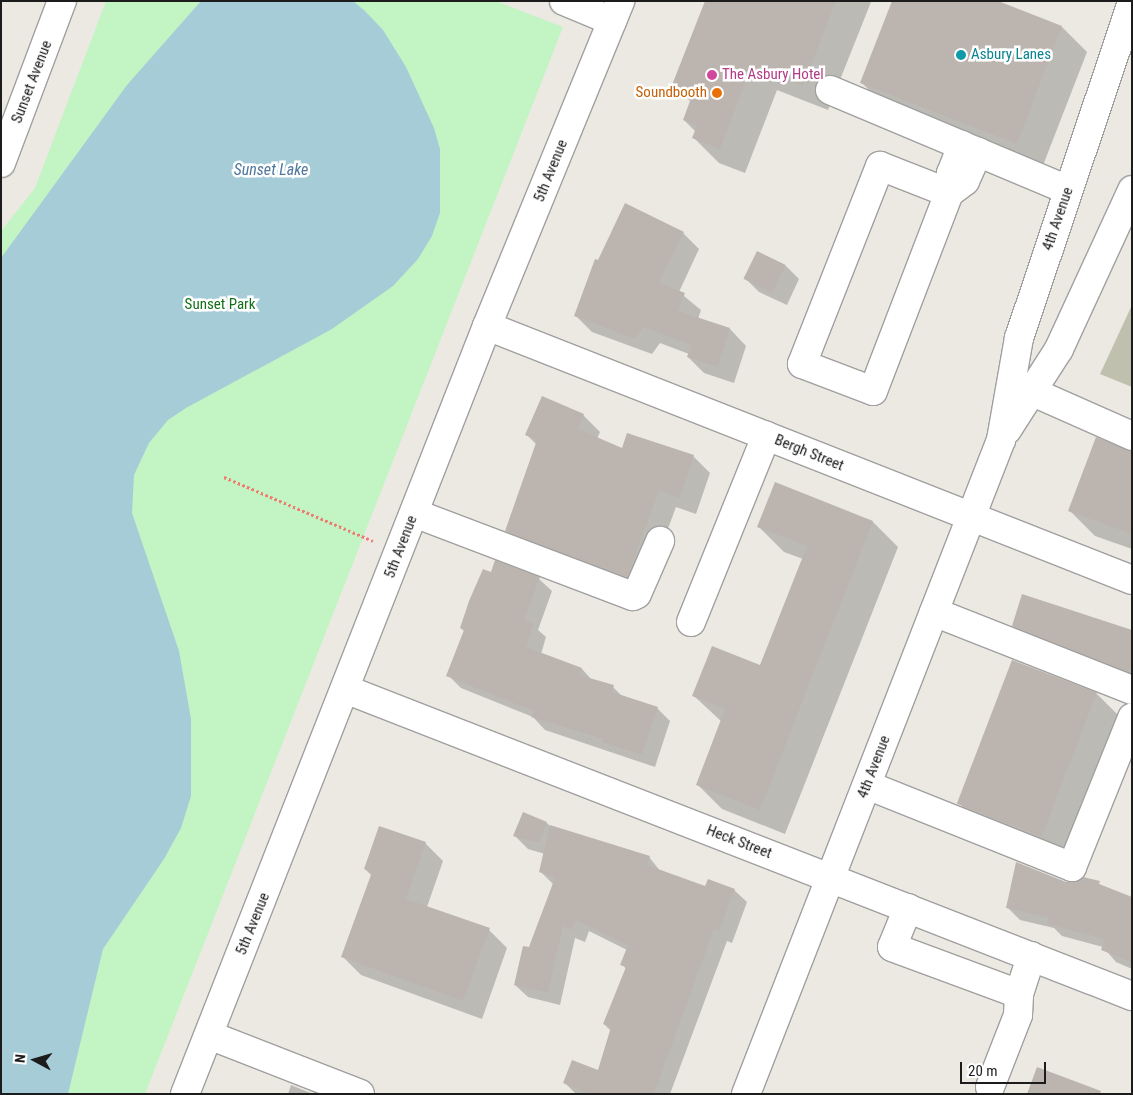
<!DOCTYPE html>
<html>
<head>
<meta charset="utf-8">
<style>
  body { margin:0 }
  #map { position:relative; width:1133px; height:1095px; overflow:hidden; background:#ece9e2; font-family:"Roboto Condensed",sans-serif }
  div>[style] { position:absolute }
  .construction>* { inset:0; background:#c0c0af }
  .park>* { inset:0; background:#c2f4c4 }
  .water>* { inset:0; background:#a6cdd7 }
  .shadow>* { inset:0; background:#0003 }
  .building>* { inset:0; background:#bcb5af; transform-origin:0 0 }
  .path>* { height:3px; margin-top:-1.5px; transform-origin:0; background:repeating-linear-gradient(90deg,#ee7c72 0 2.5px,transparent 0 5px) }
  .roads { filter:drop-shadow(1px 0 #a0a0a0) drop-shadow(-1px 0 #a0a0a0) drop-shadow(0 1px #a0a0a0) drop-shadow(0 -1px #a0a0a0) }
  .minor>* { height:28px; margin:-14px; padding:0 14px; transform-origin:14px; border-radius:14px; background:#fff }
  .dots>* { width:14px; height:14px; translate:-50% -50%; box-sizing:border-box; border:2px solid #fff; border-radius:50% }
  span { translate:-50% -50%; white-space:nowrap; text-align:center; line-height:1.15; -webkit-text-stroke:5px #fff; paint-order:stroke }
  .culture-label { font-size:15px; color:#0d838f }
  .left { translate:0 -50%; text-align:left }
  .hotel-label { font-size:15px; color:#b23c85 }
  .street-label { font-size:15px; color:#1c1c1c }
  .food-label { font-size:15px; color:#c56008 }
  .right { translate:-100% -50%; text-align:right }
  .park-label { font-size:15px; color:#147019 }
  .water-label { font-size:16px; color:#4e779c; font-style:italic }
  .frame { position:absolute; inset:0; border:2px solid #1c1c1c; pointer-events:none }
  .north { position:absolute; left:10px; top:1035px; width:50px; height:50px; -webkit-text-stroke:4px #fff; paint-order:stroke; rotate:276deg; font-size:14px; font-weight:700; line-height:20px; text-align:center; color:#1c1c1c }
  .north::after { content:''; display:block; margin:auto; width:18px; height:22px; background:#1c1c1c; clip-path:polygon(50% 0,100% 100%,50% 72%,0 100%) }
  .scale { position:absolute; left:960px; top:1062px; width:86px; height:22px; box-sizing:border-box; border:2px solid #1c1c1c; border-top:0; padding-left:6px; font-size:15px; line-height:18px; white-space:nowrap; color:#1c1c1c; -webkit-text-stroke:4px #fff; paint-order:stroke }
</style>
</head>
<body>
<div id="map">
  <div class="construction">
    <div style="clip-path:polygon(1132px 305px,1132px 387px,1100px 374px)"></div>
  </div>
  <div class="park">
    <div style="clip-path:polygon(106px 1px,496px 1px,563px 27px,145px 1094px,1px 1094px,1px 231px,35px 188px)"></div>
  </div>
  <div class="water">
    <div style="clip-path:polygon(201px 1px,353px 1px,365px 11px,383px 30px,406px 67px,434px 128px,440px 149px,440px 213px,432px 236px,418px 259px,393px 286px,332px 329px,186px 408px,168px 420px,149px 443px,134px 475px,132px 513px,179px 651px,191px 719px,191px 796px,181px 828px,164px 859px,103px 949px,68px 1094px,1px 1094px,1px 258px,127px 85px)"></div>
  </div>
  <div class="shadow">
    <div style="clip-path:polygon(706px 1px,871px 2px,828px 110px,777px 90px,745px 173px,719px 163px,694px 138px,696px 132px,684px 120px,691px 102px,674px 85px)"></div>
    <div style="clip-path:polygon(994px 1px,1062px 27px,1087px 52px,1042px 168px,887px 108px,862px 83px)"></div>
    <div style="clip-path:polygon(683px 233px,699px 249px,679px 292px,701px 310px,698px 319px,730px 329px,746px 346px,734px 383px,704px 373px,688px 357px,689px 354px,660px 343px,652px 354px,592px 332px,576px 316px)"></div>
    <div style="clip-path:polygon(786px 266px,799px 279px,787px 305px,759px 292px,746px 279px)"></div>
    <div style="clip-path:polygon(583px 415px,600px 432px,597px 439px,622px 449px,693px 456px,710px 473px,696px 514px,676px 507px,644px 593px,524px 547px,507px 531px,537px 445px,527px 435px)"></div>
    <div style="clip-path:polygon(1132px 452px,1132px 549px,1095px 536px,1070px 511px)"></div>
    <div style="clip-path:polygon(776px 484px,873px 522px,898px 547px,785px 834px,722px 809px,697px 784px,722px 722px,694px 696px,761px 666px,803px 559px,784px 552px,759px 527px)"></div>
    <div style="clip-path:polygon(492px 573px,539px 579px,552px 591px,538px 630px,546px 637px,541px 654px,582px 669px,592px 680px,613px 687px,624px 698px,657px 708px,670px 721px,655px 767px,545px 730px,533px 717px,461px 688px,448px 675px,465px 632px,461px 628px)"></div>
    <div style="clip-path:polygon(1013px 626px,1132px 631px,1132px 684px,1033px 645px)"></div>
    <div style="clip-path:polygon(1013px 661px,1097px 694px,1122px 719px,1070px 863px,986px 830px,961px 805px)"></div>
    <div style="clip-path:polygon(547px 823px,551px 827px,649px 857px,661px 872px,706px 888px,734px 890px,747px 902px,732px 943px,727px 941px,670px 1094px,576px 1094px,564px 1082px,598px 1072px,611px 1031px,604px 1024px,626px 969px,622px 964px,627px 950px,589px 931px,585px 942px,575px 938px,560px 1005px,528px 997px,515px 985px,553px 884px,541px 872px,545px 854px,528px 849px,515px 836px)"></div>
    <div style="clip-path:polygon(425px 843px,443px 861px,427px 907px,489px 930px,507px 948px,482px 1019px,361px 975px,343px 957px,372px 876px,365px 869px)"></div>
    <div style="clip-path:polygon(1084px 878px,1132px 898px,1132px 969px,1116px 962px,1103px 947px,1062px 936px,1054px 928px,1020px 920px,1007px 907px)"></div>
    <div style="clip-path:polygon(291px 1085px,313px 1094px,288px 1094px)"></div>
  </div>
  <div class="building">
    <div style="clip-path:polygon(705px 1px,836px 1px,803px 86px,752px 66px,720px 149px,692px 138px,697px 126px,683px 120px,693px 93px,672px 85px)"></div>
    <div style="clip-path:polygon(892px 1px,998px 1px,1062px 26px,1017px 144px,860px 83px)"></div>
    <div style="clip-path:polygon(625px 203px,684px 232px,659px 283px,685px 293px,678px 311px,730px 328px,718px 367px,687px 357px,691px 345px,643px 327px,635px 339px,574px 316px,595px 259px,598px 260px)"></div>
    <div style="left:757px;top:251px;width:32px;height:31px;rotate:26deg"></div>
    <div style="clip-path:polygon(542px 396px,584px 414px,578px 429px,622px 448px,627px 433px,694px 455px,680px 498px,659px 491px,627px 577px,505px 531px,537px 440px,525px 435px)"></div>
    <div style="clip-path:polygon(1096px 437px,1132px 451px,1132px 534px,1068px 511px)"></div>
    <div style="clip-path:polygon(775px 482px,873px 521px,760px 810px,696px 785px,725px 709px,692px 696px,712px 646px,760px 665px,807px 546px,757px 527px)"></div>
    <div style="clip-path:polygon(495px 560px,540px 577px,524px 620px,534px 623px,526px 647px,582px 668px,579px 675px,614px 685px,612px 692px,658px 707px,642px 755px,602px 742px,603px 739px,531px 717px,534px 711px,446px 676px,464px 630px,460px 628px,469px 601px,483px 569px,491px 572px)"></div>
    <div style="clip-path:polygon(1022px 594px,1132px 630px,1132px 662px,1128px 672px,1012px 626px)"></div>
    <div style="left:1012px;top:660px;width:91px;height:154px;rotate:21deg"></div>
    <div style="clip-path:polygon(523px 812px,547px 822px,539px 843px,513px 836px)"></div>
    <div style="clip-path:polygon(550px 825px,650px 856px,647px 865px,705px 886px,708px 879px,735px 889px,719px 931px,714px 929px,654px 1094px,590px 1094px,563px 1083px,572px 1060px,598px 1070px,611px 1027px,603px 1024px,626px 967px,620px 965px,628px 945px,576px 920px,572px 930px,563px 926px,548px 993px,514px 985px,523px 946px,529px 947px,555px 878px,539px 872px)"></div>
    <div style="clip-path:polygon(379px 826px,426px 842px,406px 899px,490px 928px,463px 1001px,341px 957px,372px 872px,364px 869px)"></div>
    <div style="clip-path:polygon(1016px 862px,1066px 882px,1075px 882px,1083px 877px,1100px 881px,1099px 884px,1132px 897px,1132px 962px,1101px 950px,1105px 939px,1047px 924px,1049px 918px,1006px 908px)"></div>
    <div style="clip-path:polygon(1037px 1067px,1101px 1091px,1100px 1094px,1027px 1094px)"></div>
  </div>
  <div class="path">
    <div style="left:224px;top:477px;width:162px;rotate:23.2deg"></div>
  </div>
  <div class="roads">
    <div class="minor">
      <div style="left:564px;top:1px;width:52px;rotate:22.6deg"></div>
      <div style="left:830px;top:90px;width:258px;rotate:22.8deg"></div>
      <div style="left:962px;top:145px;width:30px;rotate:111deg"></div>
      <div style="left:951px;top:173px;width:20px;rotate:96deg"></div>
      <div style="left:949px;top:193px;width:20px;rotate:-37deg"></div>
      <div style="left:965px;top:181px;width:32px;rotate:-66deg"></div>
      <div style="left:1px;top:163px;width:173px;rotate:-69.4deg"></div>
      <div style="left:880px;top:166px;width:74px;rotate:21.4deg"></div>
      <div style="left:949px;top:193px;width:212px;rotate:111deg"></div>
      <div style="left:873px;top:391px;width:76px;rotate:-159.2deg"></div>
      <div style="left:802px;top:364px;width:213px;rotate:-68.5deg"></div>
      <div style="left:487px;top:326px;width:693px;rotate:21.49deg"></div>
      <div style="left:1017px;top:385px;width:126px;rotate:23.9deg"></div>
      <div style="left:1007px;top:430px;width:96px;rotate:-57.3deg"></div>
      <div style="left:1059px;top:349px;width:175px;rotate:-65.3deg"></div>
      <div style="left:414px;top:513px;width:234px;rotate:20.8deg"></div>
      <div style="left:633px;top:596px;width:4px;rotate:-27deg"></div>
      <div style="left:637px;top:594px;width:58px;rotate:-66.5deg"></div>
      <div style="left:934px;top:612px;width:213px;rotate:21.5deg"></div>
      <div style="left:691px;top:622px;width:201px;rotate:-68deg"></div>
      <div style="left:345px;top:689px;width:845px;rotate:21.31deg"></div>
      <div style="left:867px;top:785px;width:221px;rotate:21.8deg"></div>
      <div style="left:1072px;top:867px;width:161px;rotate:-68.1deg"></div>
      <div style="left:908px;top:908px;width:42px;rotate:112.3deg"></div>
      <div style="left:892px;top:947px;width:135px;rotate:20.3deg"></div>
      <div style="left:1019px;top:994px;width:40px;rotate:-72deg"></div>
      <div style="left:209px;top:1035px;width:162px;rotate:21.3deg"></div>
      <div style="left:990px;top:1087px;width:77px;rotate:-68.7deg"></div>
      <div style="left:1018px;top:1015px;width:21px;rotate:-87deg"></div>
      <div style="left:185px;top:1094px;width:825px;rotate:-68.53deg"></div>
      <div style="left:487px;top:326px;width:351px;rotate:-67.7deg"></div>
      <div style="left:746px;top:1094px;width:702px;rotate:-68.7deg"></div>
      <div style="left:1001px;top:440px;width:104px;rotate:-80deg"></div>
      <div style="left:1019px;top:338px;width:354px;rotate:-71.4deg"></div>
    </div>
  </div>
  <div class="dots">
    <div style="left:961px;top:55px;background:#0f9aa8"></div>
    <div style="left:712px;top:75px;background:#d1479c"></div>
    <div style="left:717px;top:93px;background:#e8710a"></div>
  </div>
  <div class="culture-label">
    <span class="left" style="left:971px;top:55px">Asbury Lanes</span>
  </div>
  <div class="hotel-label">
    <span class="left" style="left:722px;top:75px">The Asbury Hotel</span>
  </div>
  <div class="street-label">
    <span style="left:32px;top:82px;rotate:-69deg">Sunset Avenue</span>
    <span style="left:551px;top:171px;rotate:-68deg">5th Avenue</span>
    <span style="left:1058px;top:219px;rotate:-71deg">4th Avenue</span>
    <span style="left:809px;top:453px;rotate:22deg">Bergh Street</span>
    <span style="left:401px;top:547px;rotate:-69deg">5th Avenue</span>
    <span style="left:874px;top:767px;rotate:-69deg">4th Avenue</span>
    <span style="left:739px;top:842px;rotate:21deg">Heck Street</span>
    <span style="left:253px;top:924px;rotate:-68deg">5th Avenue</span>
  </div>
  <div class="food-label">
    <span class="right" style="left:707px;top:93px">Soundbooth</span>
  </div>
  <div class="park-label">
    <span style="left:220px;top:305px">Sunset Park</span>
  </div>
  <div class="water-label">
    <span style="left:271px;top:170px">Sunset Lake</span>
  </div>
  <div class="frame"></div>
  <div class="north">N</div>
  <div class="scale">20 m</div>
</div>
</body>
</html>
